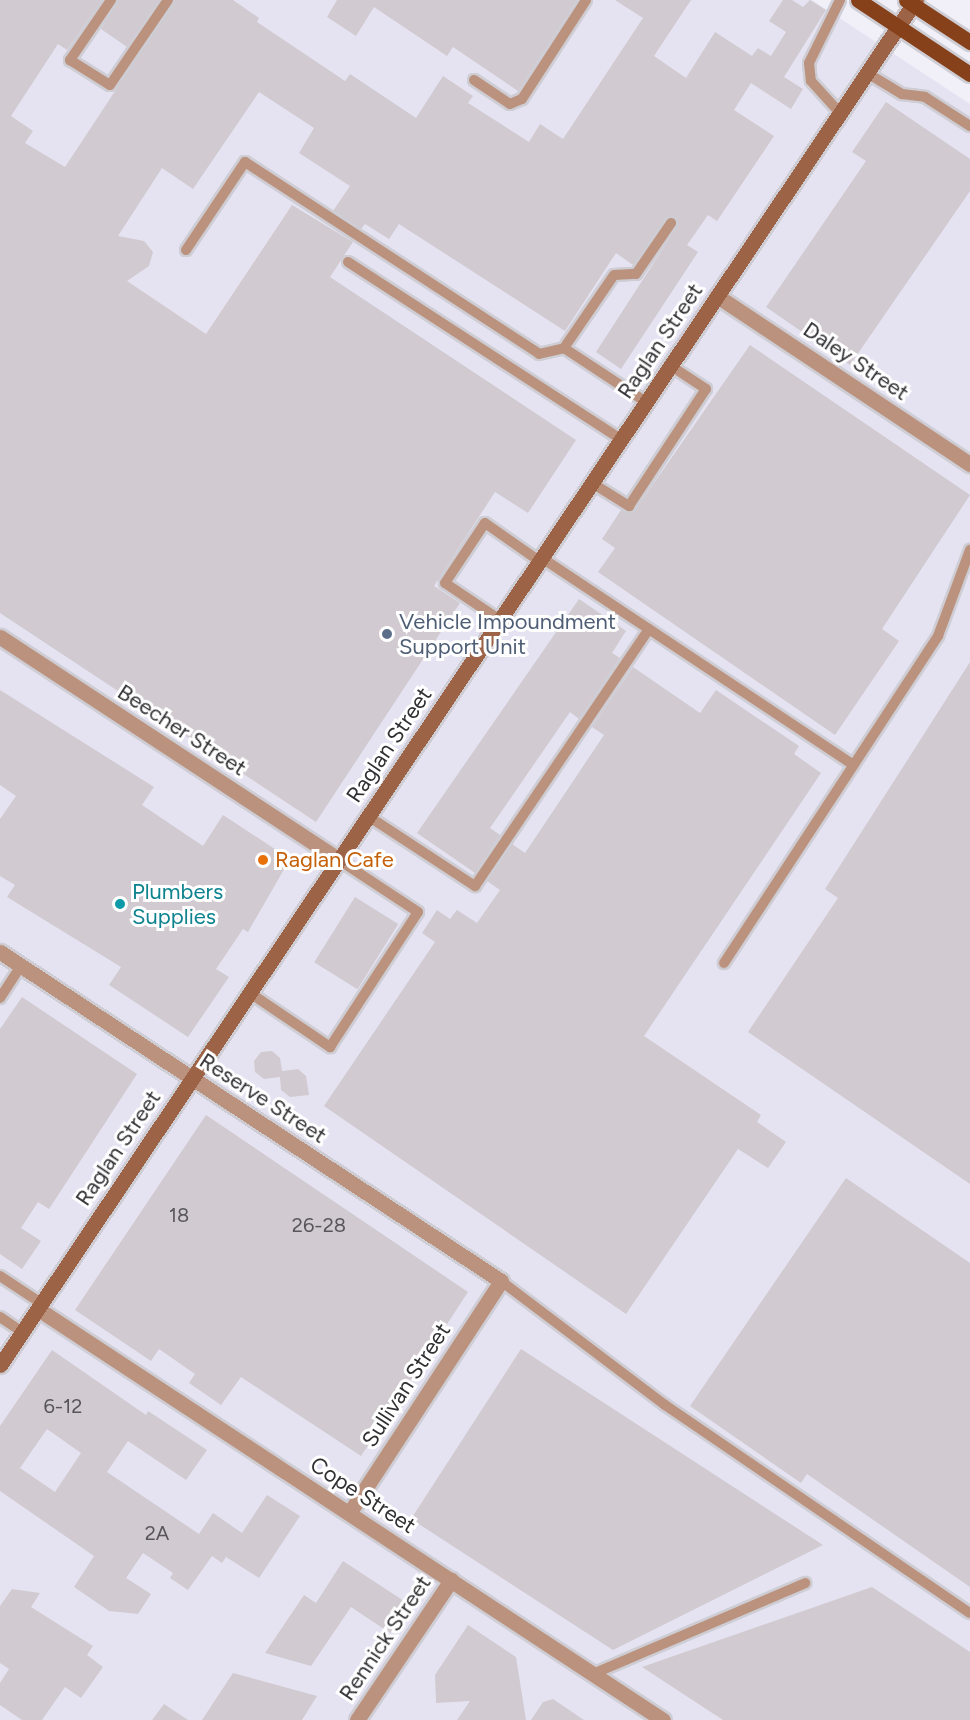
<!DOCTYPE html>
<html>
<head>
<meta charset="utf-8">
<style>
  body { margin:0 }
  #map { position:relative; width:970px; height:1720px; overflow:hidden; background:#f1f0f8; font-family:Figtree,sans-serif }
  div>[style] { position:absolute }
  .built>* { inset:0; background:#e5e3f2 }
  .building>* { inset:0; background:#d1cad0; transform-origin:0 0 }
  .roads { filter:drop-shadow(2px 0 #cecdd4) drop-shadow(-2px 0 #cecdd4) drop-shadow(0 2px #cecdd4) drop-shadow(0 -2px #cecdd4) }
  .lane>* { height:10px; margin:-5px; padding:0 5px; transform-origin:5px; border-radius:5px; background:#bb927e }
  .street>* { height:15px; margin:-7.5px; padding:0 7.5px; transform-origin:7.5px; border-radius:7.5px; background:#bb927e }
  .secondary>* { height:15px; margin:-7.5px; padding:0 7.5px; transform-origin:7.5px; border-radius:7.5px; background:#9d6347 }
  .primary>* { height:15px; margin:-7.5px; padding:0 7.5px; transform-origin:7.5px; border-radius:7.5px; background:#86411b }
  .dots>* { width:16px; height:16px; translate:-50% -50%; box-sizing:border-box; border:3px solid #fff; border-radius:50% }
  span { translate:-50% -50%; white-space:nowrap; text-align:center; line-height:1.15; -webkit-text-stroke:6px #fff; paint-order:stroke }
  .number-label { font-size:20px; color:#58565a }
  .number-label span { -webkit-text-stroke-width:0 }
  .street-label { font-size:22px; color:#302f32 }
  .service-label { font-size:22px; color:#4e5e75 }
  .left { translate:0 -50%; text-align:left }
  .food-label { font-size:22px; color:#c56008 }
  .culture-label { font-size:22px; color:#0d838f }
</style>
</head>
<body>
<div id="map">
  <div class="built">
    <div style="clip-path:polygon(0 0,812px 0,970px 104px,970px 1720px,0 1720px)"></div>
  </div>
  <div class="building">
    <div style="clip-path:polygon(0 0,102px 0,67px 50px,58px 44px,11px 116px,33px 131px,25px 143px,65px 167px,175px 0,233px 0,259px 18px,257px 22px,345px 81px,350px 74px,416px 118px,443px 76px,473px 96px,468px 103px,529px 142px,540px 124px,563px 139px,643px 18px,615px 0,691px 0,654px 56px,686px 78px,715px 32px,752px 56px,758px 48px,771px 56px,786px 32px,769px 21px,783px 0,792px 0,803px 7px,810px 0,826px 10px,784px 77px,803px 89px,791px 109px,751px 83px,734px 110px,774px 136px,717px 221px,708px 215px,687px 245px,698px 252px,621px 369px,596px 352px,677px 227px,676px 217px,665px 219px,633px 265px,616px 253px,565px 331px,399px 224px,389px 239px,365px 224px,361px 229px,333px 211px,350px 186px,299px 153px,314px 128px,259px 92px,193px 189px,162px 168px,118px 236px,144px 241px,153px 252px,149px 266px,127px 281px,206px 334px,292px 205px,353px 242px,330px 277px,576px 440px,528px 513px,495px 492px,434px 586px,460px 603px,316px 822px,0 613px)"></div>
    <div style="clip-path:polygon(118px 0,159px 0,127px 47px,101px 29px)"></div>
    <div style="clip-path:polygon(337px 0,577px 0,518px 91px,453px 47px,447px 56px,374px 7px,356px 36px,327px 17px)"></div>
    <div style="clip-path:polygon(886px 102px,970px 159px,970px 191px,850px 365px,766px 307px,866px 161px,852px 152px)"></div>
    <div style="clip-path:polygon(750px 345px,970px 495px,882px 629px,899px 641px,835px 735px,598px 572px,615px 548px,602px 539px,621px 510px,629px 513px,635px 510px)"></div>
    <div style="clip-path:polygon(579px 599px,626px 631px,612px 653px,620px 658px,579px 719px,570px 712px,490px 828px,500px 835px,475px 873px,417px 833px)"></div>
    <div style="clip-path:polygon(970px 662px,970px 1184px,748px 1032px,838px 898px,825px 889px)"></div>
    <div style="clip-path:polygon(633px 667px,700px 713px,716px 690px,799px 746px,794px 754px,821px 773px,644px 1036px,761px 1115px,757px 1122px,786px 1142px,768px 1168px,738px 1149px,626px 1314px,324px 1106px,435px 942px,422px 933px,437px 910px,450px 919px,457px 910px,477px 923px,500px 890px,487px 881px,512px 844px,525px 853px,604px 735px,592px 727px)"></div>
    <div style="clip-path:polygon(0 690px,154px 787px,142px 805px,203px 846px,223px 815px,290px 859px,248px 932px,243px 929px,216px 969px,229px 977px,188px 1037px,109px 985px,121px 967px,7px 897px,15px 885px,0 876px,0 819px,16px 796px,0 785px)"></div>
    <div style="left:355px;top:897px;width:51px;height:77px;rotate:32deg"></div>
    <div style="clip-path:polygon(22px 997px,137px 1074px,49px 1209px,38px 1202px,21px 1228px,41px 1241px,22px 1269px,0 1254px,0 1029px)"></div>
    <div style="clip-path:polygon(272px 1051px,280px 1058px,282px 1071px,298px 1069px,306px 1076px,309px 1095px,290px 1097px,281px 1090px,280px 1077px,264px 1079px,255px 1072px,254px 1061px,261px 1052px)"></div>
    <div style="clip-path:polygon(206px 1115px,468px 1292px,361px 1456px,241px 1377px,221px 1405px,189px 1383px,195px 1374px,159px 1349px,151px 1361px,75px 1310px)"></div>
    <div style="clip-path:polygon(846px 1178px,970px 1263px,970px 1587px,807px 1474px,801px 1483px,690px 1406px)"></div>
    <div style="clip-path:polygon(521px 1349px,823px 1545px,613px 1650px,411px 1519px)"></div>
    <div style="clip-path:polygon(evenodd,52px 1350px,146px 1415px,148px 1411px,207px 1450px,186px 1480px,128px 1441px,107px 1472px,199px 1534px,213px 1513px,242px 1533px,267px 1495px,300px 1516px,259px 1578px,226px 1557px,222px 1563px,212px 1556px,188px 1590px,170px 1578px,173px 1573px,143px 1553px,126px 1578px,151px 1594px,138px 1614px,109px 1611px,74px 1587px,94px 1556px,0 1491px,0 1426px,52px 1350px,47px 1429px,81px 1453px,55px 1492px,20px 1468px,47px 1429px)"></div>
    <div style="clip-path:polygon(343px 1561px,410px 1605px,390px 1633px,351px 1607px,311px 1666px,265px 1653px,304px 1595px,316px 1603px)"></div>
    <div style="clip-path:polygon(872px 1587px,970px 1652px,970px 1720px,723px 1720px,642px 1667px)"></div>
    <div style="clip-path:polygon(12px 1589px,40px 1593px,31px 1607px,93px 1646px,87px 1655px,103px 1667px,81px 1698px,65px 1687px,42px 1720px,22px 1720px,0 1705px,0 1683px,9px 1669px,0 1663px,0 1606px)"></div>
    <div style="clip-path:polygon(468px 1625px,516px 1657px,526px 1720px,457px 1720px,470px 1701px,436px 1703px,435px 1675px)"></div>
    <div style="clip-path:polygon(233px 1673px,317px 1696px,302px 1720px,202px 1720px)"></div>
    <div style="clip-path:polygon(553px 1699px,584px 1720px,531px 1720px,543px 1702px)"></div>
    <div style="clip-path:polygon(164px 1704px,188px 1720px,152px 1720px)"></div>
  </div>
  <div class="roads">
    <div class="lane">
      <div style="left:111px;top:0;width:73px;rotate:124.3deg"></div>
      <div style="left:70px;top:60px;width:47px;rotate:32deg"></div>
      <div style="left:110px;top:85px;width:103px;rotate:-55.7deg"></div>
      <div style="left:840px;top:0;width:70px;rotate:116.2deg"></div>
      <div style="left:809px;top:63px;width:18px;rotate:84deg"></div>
      <div style="left:811px;top:81px;width:43px;rotate:47.8deg"></div>
      <div style="left:867px;top:73px;width:41px;rotate:31deg"></div>
      <div style="left:902px;top:94px;width:23px;rotate:7deg"></div>
      <div style="left:925px;top:97px;width:54px;rotate:32.8deg"></div>
      <div style="left:474px;top:80px;width:43px;rotate:33.7deg"></div>
      <div style="left:510px;top:104px;width:13px;rotate:-23deg"></div>
      <div style="left:522px;top:99px;width:118px;rotate:-57.1deg"></div>
      <div style="left:186px;top:250px;width:106px;rotate:-56.2deg"></div>
      <div style="left:245px;top:162px;width:351px;rotate:33.1deg"></div>
      <div style="left:539px;top:354px;width:26px;rotate:-13deg"></div>
      <div style="left:348px;top:262px;width:325px;rotate:33deg"></div>
      <div style="left:646px;top:402px;width:98px;rotate:-146.6deg"></div>
      <div style="left:564px;top:348px;width:88px;rotate:-55.6deg"></div>
      <div style="left:614px;top:275px;width:22px;rotate:-3deg"></div>
      <div style="left:636px;top:274px;width:62px;rotate:-55.5deg"></div>
      <div style="left:592px;top:483px;width:44px;rotate:31.9deg"></div>
      <div style="left:629px;top:506px;width:140px;rotate:-56.7deg"></div>
      <div style="left:706px;top:389px;width:42px;rotate:-146.7deg"></div>
      <div style="left:542px;top:558px;width:374px;rotate:33.6deg"></div>
      <div style="left:500px;top:620px;width:66px;rotate:-146.1deg"></div>
      <div style="left:445px;top:583px;width:72px;rotate:-56.3deg"></div>
      <div style="left:485px;top:523px;width:66px;rotate:35.1deg"></div>
      <div style="left:368px;top:816px;width:128px;rotate:33.2deg"></div>
      <div style="left:475px;top:886px;width:310px;rotate:-55.9deg"></div>
      <div style="left:724px;top:963px;width:391px;rotate:-56.8deg"></div>
      <div style="left:938px;top:636px;width:92px;rotate:-69.6deg"></div>
      <div style="left:250px;top:993px;width:97px;rotate:34deg"></div>
      <div style="left:330px;top:1047px;width:161px;rotate:-56.9deg"></div>
      <div style="left:418px;top:912px;width:95px;rotate:-146.6deg"></div>
      <div style="left:0;top:998px;width:38px;rotate:-57deg"></div>
      <div style="left:0;top:1276px;width:49px;rotate:33.4deg"></div>
      <div style="left:501px;top:1281px;width:206px;rotate:37.1deg"></div>
      <div style="left:665px;top:1405px;width:369px;rotate:34.3deg"></div>
      <div style="left:0;top:1317px;width:27px;rotate:34deg"></div>
      <div style="left:593px;top:1674px;width:231px;rotate:-23.2deg"></div>
    </div>
    <div class="street">
      <div style="left:717px;top:296px;width:304px;rotate:33.6deg"></div>
      <div style="left:0;top:637px;width:406px;rotate:33.3deg"></div>
      <div style="left:0;top:952px;width:599px;rotate:33.29deg"></div>
      <div style="left:501px;top:1281px;width:277px;rotate:123.2deg"></div>
      <div style="left:38px;top:1309px;width:748px;rotate:33.33deg"></div>
      <div style="left:357px;top:1720px;width:169px;rotate:-56.1deg"></div>
    </div>
    <div class="secondary">
      <div style="left:0;top:1365px;width:1644px;rotate:-56.14deg"></div>
    </div>
    <div class="primary">
      <div style="left:858px;top:0;width:134px;rotate:33.5deg"></div>
      <div style="left:906px;top:0;width:77px;rotate:33.3deg"></div>
    </div>
  </div>
  <div class="dots">
    <div style="left:387px;top:634px;background:#5c6f8a"></div>
    <div style="left:263px;top:860px;background:#e8710a"></div>
    <div style="left:120px;top:904px;background:#0f9aa8"></div>
  </div>
  <div class="number-label">
    <span style="left:179px;top:1215px">18</span>
    <span style="left:319px;top:1225px">26-28</span>
    <span style="left:63px;top:1406px">6-12</span>
    <span style="left:157px;top:1533px">2A</span>
  </div>
  <div class="street-label">
    <span style="left:660px;top:341px;rotate:-56deg">Raglan Street</span>
    <span style="left:856px;top:361px;rotate:34deg">Daley Street</span>
    <span style="left:182px;top:730px;rotate:33deg">Beecher Street</span>
    <span style="left:389px;top:745px;rotate:-56deg">Raglan Street</span>
    <span style="left:263px;top:1098px;rotate:33deg">Reserve Street</span>
    <span style="left:118px;top:1148px;rotate:-56deg">Raglan Street</span>
    <span style="left:406px;top:1385px;rotate:-57deg">Sullivan Street</span>
    <span style="left:363px;top:1495px;rotate:33deg">Cope Street</span>
    <span style="left:385px;top:1638px;rotate:-56deg">Rennick Street</span>
  </div>
  <div class="service-label">
    <span class="left" style="left:399px;top:634px">Vehicle Impoundment<br>Support Unit</span>
  </div>
  <div class="food-label">
    <span class="left" style="left:275px;top:860px">Raglan Cafe</span>
  </div>
  <div class="culture-label">
    <span class="left" style="left:132px;top:904px">Plumbers<br>Supplies</span>
  </div>
</div>
</body>
</html>
